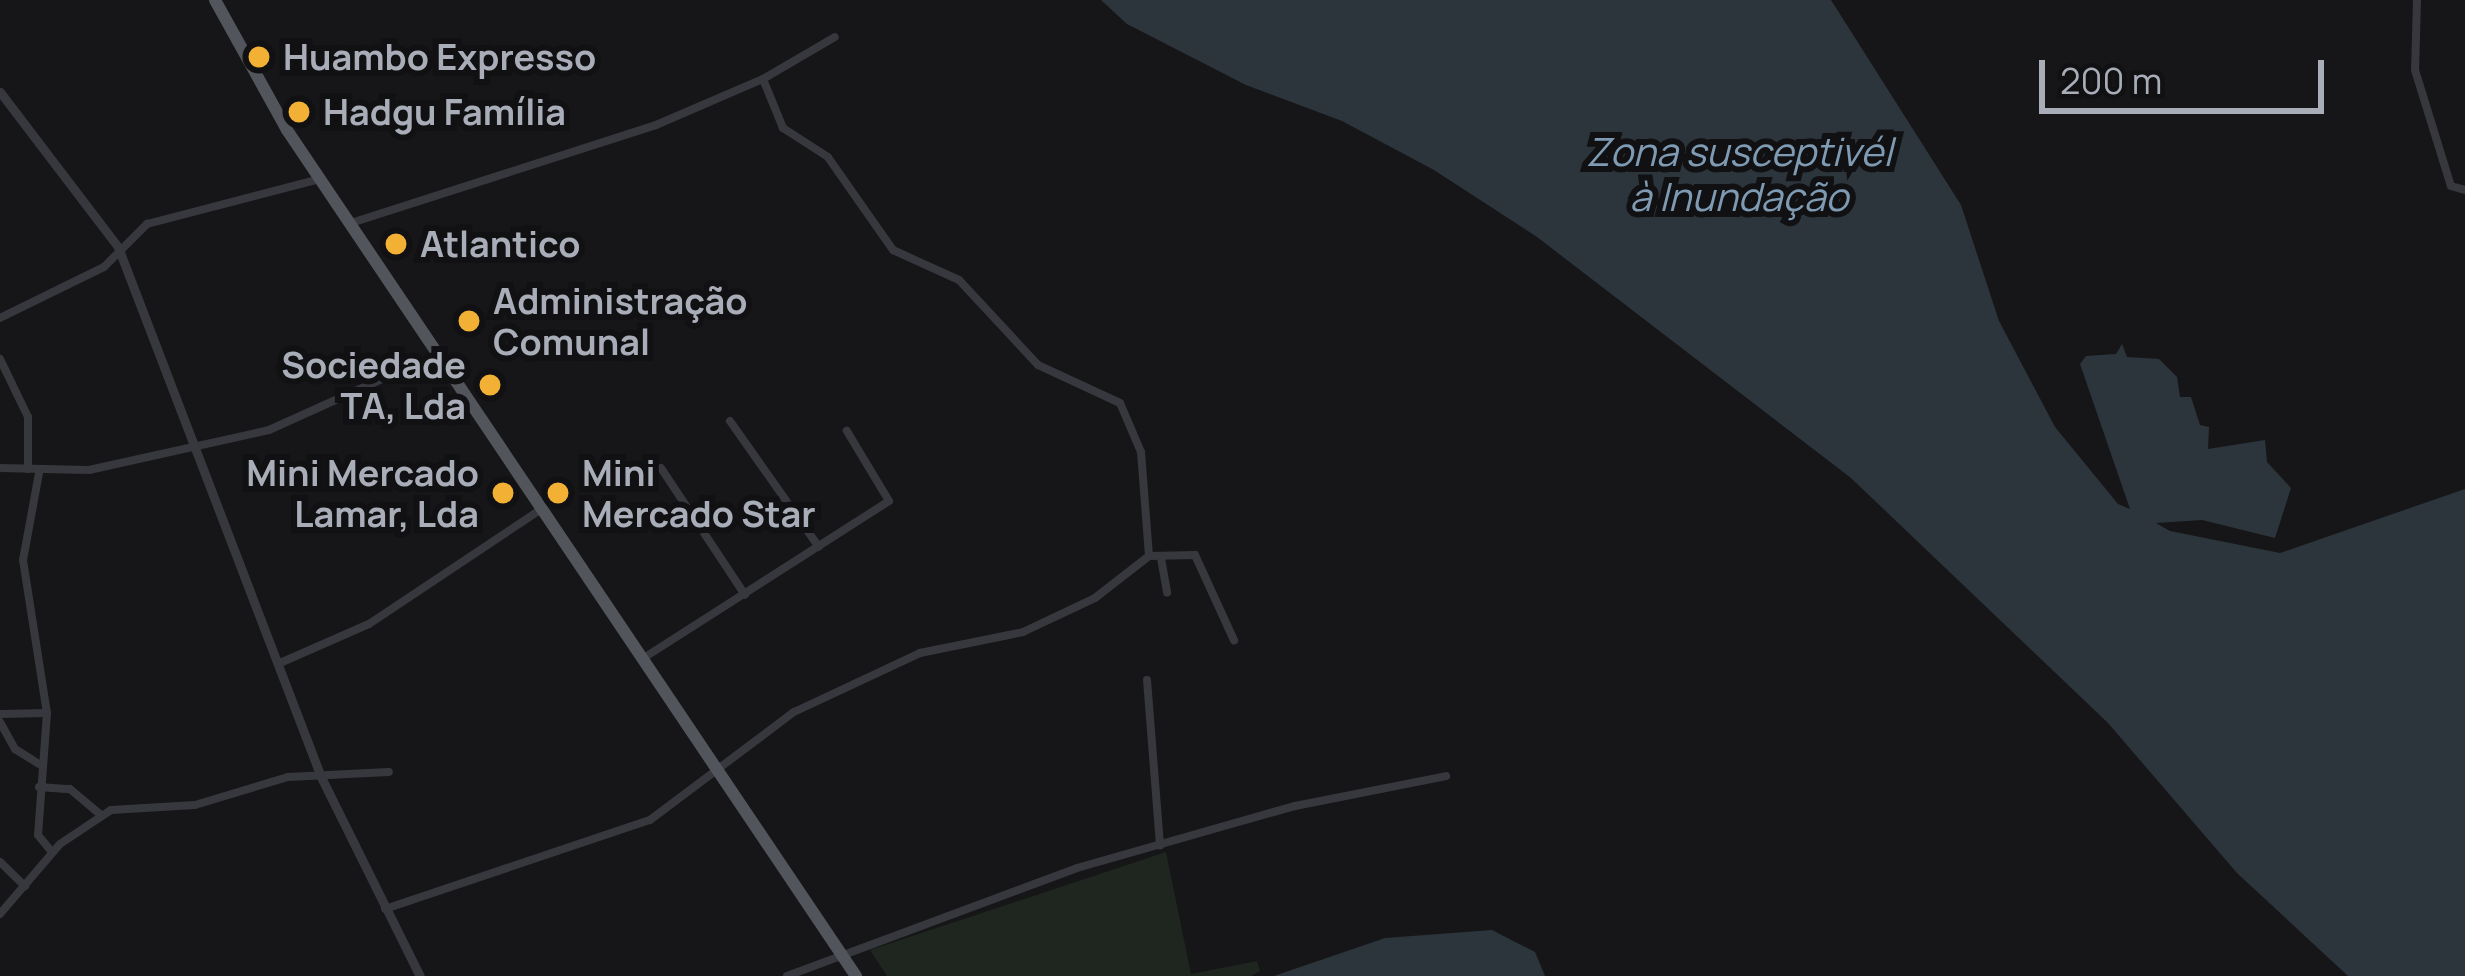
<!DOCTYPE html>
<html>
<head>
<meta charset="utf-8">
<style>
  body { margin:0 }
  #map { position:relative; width:2465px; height:976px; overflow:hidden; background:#161618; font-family:Manrope,sans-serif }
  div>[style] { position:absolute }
  .green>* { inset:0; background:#1e261f }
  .water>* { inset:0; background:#2c353c }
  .minor>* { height:8px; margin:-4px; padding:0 4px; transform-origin:4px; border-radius:4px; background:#37383d }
  .tertiary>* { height:9px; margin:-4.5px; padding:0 4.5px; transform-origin:4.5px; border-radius:4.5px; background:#37383d }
  .primary>* { height:12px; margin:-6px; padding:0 6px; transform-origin:6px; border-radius:6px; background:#53555c }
  .dots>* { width:33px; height:33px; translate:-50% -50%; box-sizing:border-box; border:6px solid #111113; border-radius:50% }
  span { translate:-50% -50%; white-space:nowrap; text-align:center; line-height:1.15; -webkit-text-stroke:12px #111113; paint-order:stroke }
  .poi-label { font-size:36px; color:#a8adb8; font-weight:700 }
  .left { translate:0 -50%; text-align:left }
  .right { translate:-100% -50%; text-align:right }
  .water-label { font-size:39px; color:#7f9bb3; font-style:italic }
  .scale { position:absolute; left:2039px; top:60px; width:285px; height:54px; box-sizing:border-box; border:6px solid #a8adb8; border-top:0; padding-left:15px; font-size:36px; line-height:42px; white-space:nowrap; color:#a8adb8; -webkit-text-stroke:9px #111113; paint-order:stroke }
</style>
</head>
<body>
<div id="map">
  <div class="green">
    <div style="clip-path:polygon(1166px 852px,1191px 974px,1257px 961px,1260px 971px,1251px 976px,887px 976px,870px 950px)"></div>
  </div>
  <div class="water">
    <div style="clip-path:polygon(1101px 0,1831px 0,1961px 205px,1999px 321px,2055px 427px,2118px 504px,2130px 509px,2080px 364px,2086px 356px,2116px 354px,2122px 344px,2127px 357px,2159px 359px,2177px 377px,2180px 397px,2191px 397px,2200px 425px,2209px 427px,2208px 449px,2265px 440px,2267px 462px,2291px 488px,2275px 538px,2202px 520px,2156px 523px,2170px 531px,2280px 553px,2465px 489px,2465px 976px,2348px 976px,2237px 873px,2108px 723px,1851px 478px,1537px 237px,1434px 170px,1342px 121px,1246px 85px,1127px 24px)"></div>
    <div style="clip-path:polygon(1492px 930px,1535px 952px,1545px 976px,1274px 976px,1385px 938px)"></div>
  </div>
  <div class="minor">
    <div style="left:2417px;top:0;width:70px;rotate:91.6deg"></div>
    <div style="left:2415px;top:70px;width:121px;rotate:72.8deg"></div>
    <div style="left:2451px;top:186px;width:15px;rotate:16deg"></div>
    <div style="left:351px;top:223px;width:320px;rotate:-17.8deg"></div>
    <div style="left:656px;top:125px;width:116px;rotate:-23.3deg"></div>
    <div style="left:763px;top:79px;width:83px;rotate:-30.3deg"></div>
    <div style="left:0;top:318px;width:116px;rotate:-26.1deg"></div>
    <div style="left:104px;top:267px;width:61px;rotate:-45deg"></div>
    <div style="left:147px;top:224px;width:179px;rotate:-14.6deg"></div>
    <div style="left:0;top:359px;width:64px;rotate:64.2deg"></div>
    <div style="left:28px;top:417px;width:52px;rotate:90deg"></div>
    <div style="left:730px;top:421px;width:154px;rotate:54.8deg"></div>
    <div style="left:0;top:468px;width:89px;rotate:1.3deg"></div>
    <div style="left:89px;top:470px;width:184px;rotate:-12.5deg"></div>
    <div style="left:269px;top:430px;width:184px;rotate:-24.3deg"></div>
    <div style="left:661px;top:468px;width:152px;rotate:56.5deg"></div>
    <div style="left:39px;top:473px;width:88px;rotate:100.4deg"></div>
    <div style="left:23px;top:560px;width:155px;rotate:81.1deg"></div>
    <div style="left:47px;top:713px;width:122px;rotate:94.2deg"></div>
    <div style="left:38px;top:835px;width:22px;rotate:51deg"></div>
    <div style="left:1149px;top:556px;width:46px;rotate:-1.2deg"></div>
    <div style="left:1195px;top:555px;width:94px;rotate:65.4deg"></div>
    <div style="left:1161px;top:558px;width:35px;rotate:80deg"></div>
    <div style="left:642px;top:659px;width:293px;rotate:-32.6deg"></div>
    <div style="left:889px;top:501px;width:82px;rotate:-121deg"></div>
    <div style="left:280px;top:663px;width:97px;rotate:-23.7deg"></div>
    <div style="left:369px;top:624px;width:206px;rotate:-33.7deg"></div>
    <div style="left:1147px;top:680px;width:166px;rotate:85.5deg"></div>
    <div style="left:0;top:714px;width:47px;rotate:-1.2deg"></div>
    <div style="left:0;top:722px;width:31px;rotate:61deg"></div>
    <div style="left:15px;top:749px;width:28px;rotate:32deg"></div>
    <div style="left:39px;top:787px;width:31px;rotate:4deg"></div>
    <div style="left:70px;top:789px;width:39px;rotate:40deg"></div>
    <div style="left:0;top:862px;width:35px;rotate:44deg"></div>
    <div style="left:385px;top:909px;width:280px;rotate:-18.6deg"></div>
    <div style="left:650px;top:820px;width:180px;rotate:-36.9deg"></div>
    <div style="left:794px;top:712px;width:139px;rotate:-25.1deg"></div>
    <div style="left:920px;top:653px;width:105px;rotate:-11.5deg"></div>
    <div style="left:1023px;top:632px;width:80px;rotate:-25.3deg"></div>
    <div style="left:1095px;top:598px;width:68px;rotate:-37.9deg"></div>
    <div style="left:1149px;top:556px;width:104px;rotate:-94.4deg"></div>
    <div style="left:1141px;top:452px;width:53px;rotate:-113.2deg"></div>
    <div style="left:1120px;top:403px;width:90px;rotate:-155.1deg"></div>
    <div style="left:1038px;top:365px;width:116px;rotate:-132.9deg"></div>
    <div style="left:959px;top:280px;width:72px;rotate:-155.6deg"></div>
    <div style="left:893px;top:250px;width:113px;rotate:-125deg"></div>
    <div style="left:828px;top:157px;width:54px;rotate:-147.2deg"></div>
    <div style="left:783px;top:128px;width:53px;rotate:-112.2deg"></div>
    <div style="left:0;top:914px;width:92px;rotate:-49.4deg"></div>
    <div style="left:60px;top:844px;width:61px;rotate:-33.7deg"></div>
    <div style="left:111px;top:810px;width:84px;rotate:-3.4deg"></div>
    <div style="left:195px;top:805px;width:97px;rotate:-16.8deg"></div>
    <div style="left:288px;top:777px;width:101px;rotate:-2.8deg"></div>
    <div style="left:787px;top:976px;width:309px;rotate:-20.4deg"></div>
    <div style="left:1077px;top:868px;width:227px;rotate:-15.9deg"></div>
    <div style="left:1295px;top:806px;width:154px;rotate:-11.2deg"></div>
  </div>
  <div class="tertiary">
    <div style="left:0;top:92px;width:195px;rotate:52.7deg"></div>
    <div style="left:118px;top:247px;width:568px;rotate:69.04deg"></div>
    <div style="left:321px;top:777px;width:222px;rotate:63.6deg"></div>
  </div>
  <div class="primary">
    <div style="left:215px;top:0;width:149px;rotate:61deg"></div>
    <div style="left:287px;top:130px;width:1020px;rotate:56.08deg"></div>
  </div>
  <div class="dots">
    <div style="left:259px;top:57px;background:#f2b134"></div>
    <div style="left:299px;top:112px;background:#f2b134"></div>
    <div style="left:396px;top:244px;background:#f2b134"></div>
    <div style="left:469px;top:321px;background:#f2b134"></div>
    <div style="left:490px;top:385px;background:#f2b134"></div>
    <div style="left:503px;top:493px;background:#f2b134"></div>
    <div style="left:558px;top:493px;background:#f2b134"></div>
  </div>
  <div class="poi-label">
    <span class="left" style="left:283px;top:57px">Huambo Expresso</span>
    <span class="left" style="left:323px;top:112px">Hadgu Família</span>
    <span class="left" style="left:420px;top:244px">Atlantico</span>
    <span class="left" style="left:493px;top:321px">Administração<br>Comunal</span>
    <span class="right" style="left:466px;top:385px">Sociedade<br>TA, Lda</span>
    <span class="right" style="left:479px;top:493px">Mini Mercado<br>Lamar, Lda</span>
    <span class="left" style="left:582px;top:493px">Mini<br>Mercado Star</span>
  </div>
  <div class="water-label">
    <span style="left:1739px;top:174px">Zona susceptivél<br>à Inundação</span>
  </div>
  <div class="scale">200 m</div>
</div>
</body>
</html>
